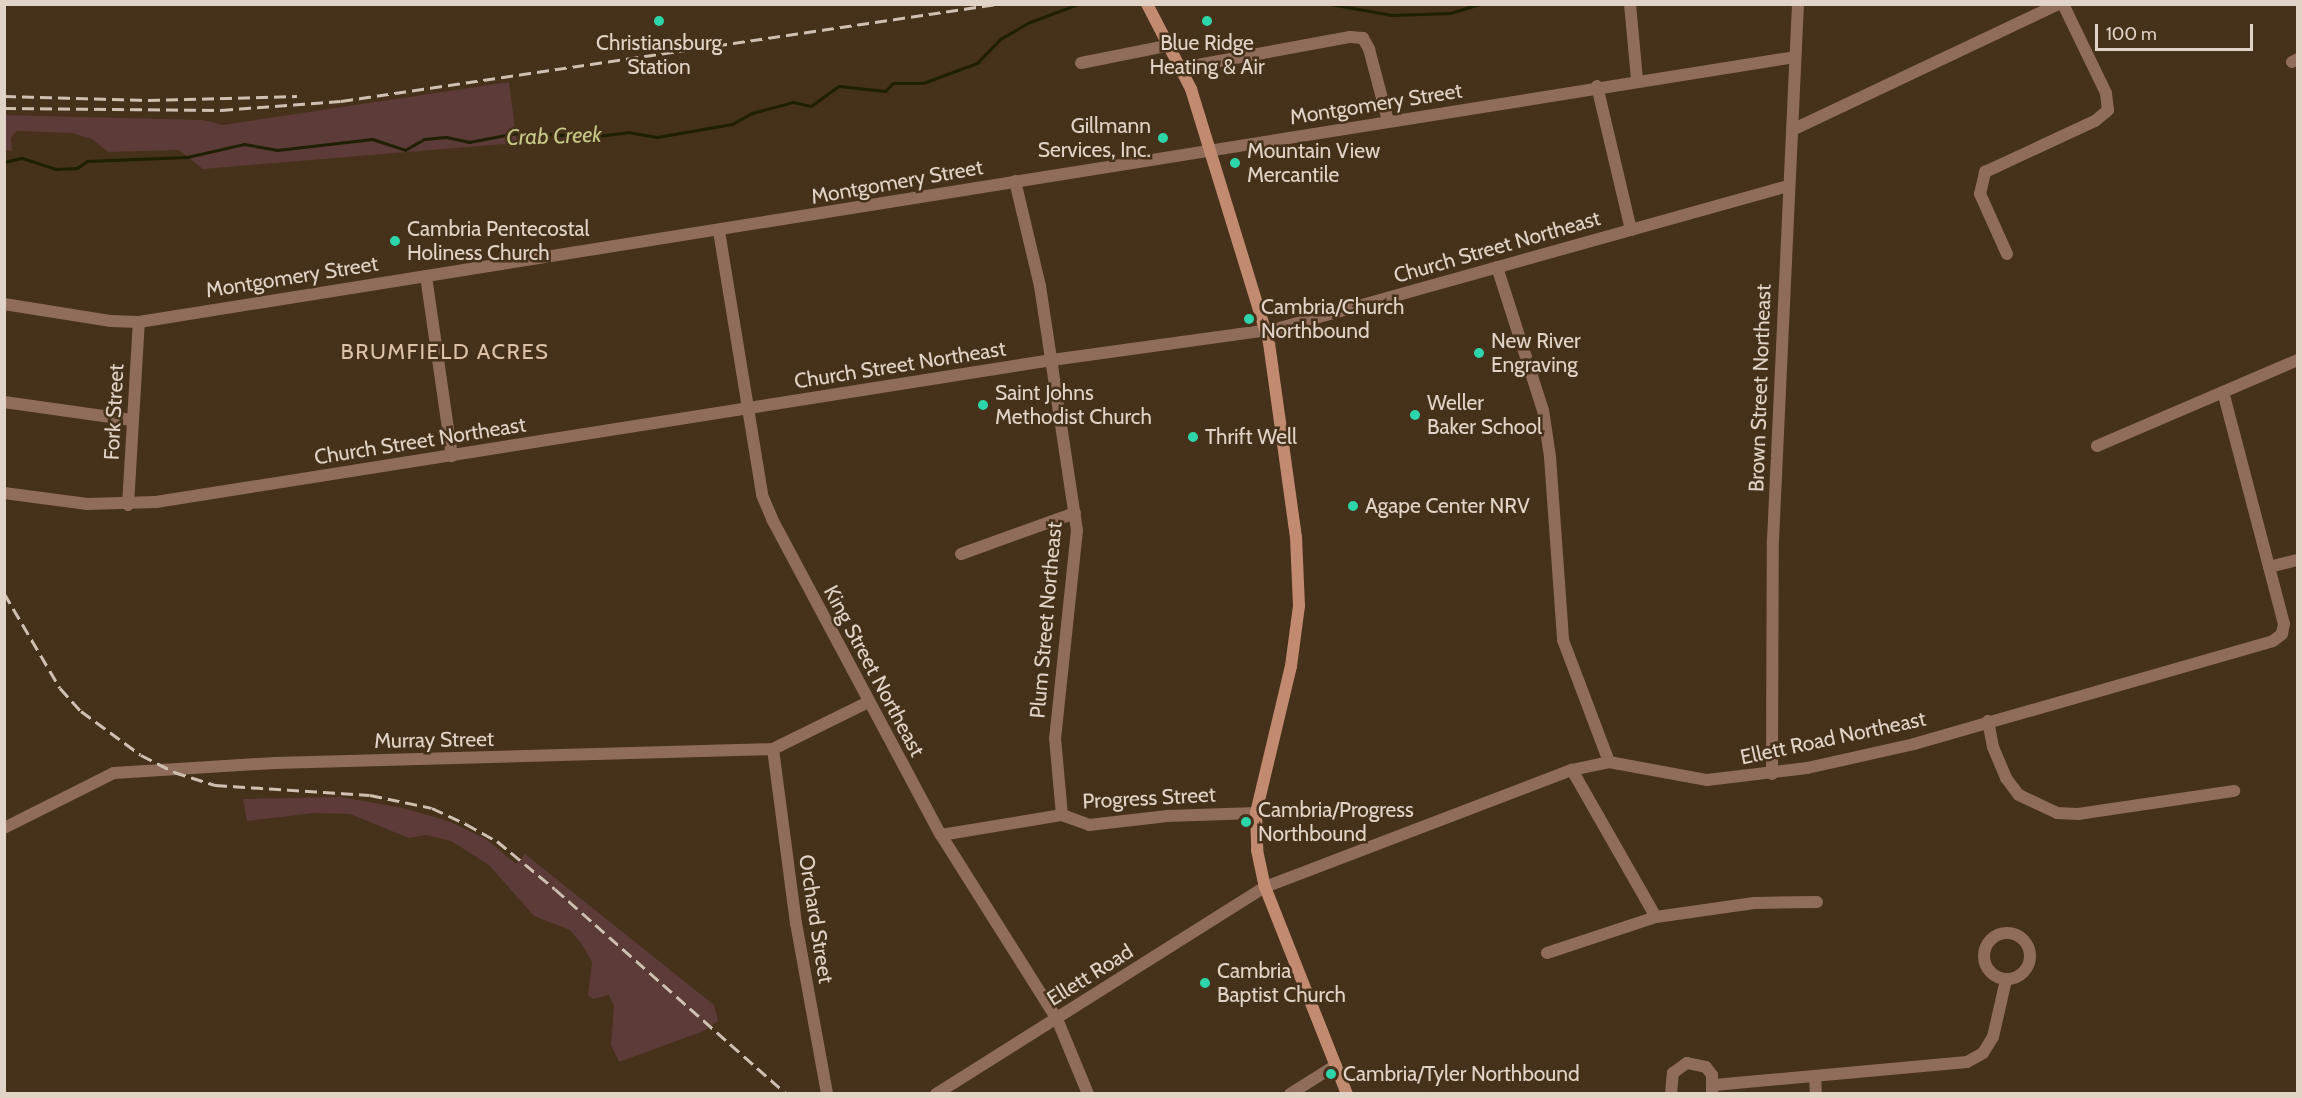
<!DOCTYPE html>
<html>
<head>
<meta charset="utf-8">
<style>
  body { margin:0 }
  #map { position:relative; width:2302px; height:1098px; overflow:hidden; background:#46311a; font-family:Cabin,sans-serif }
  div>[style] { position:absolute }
  .green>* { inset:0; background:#5d3b38 }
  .stream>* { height:3px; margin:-1.5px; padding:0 1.5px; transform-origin:1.5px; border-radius:1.5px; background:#1f1f03 }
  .minor>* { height:12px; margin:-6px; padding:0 6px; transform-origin:6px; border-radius:6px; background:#906c5b }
  .minor>.ring { margin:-6px; padding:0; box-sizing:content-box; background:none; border:12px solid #906c5b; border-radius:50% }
  .tertiary>* { height:12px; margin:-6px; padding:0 6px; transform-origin:6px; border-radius:6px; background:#906c5b }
  .secondary>* { height:12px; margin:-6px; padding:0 6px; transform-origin:6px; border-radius:6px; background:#c28a6f }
  .rail>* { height:3px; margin-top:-1.5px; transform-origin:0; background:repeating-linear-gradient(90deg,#cfc0b2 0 12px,transparent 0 18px) }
  .dots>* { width:16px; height:16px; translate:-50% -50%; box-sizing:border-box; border:3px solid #46311a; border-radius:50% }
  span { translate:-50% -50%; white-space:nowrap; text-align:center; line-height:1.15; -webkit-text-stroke:5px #46311a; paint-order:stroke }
  .poi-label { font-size:21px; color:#e1d3c6 }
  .right { translate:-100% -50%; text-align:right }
  .left { translate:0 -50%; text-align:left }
  .street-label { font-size:21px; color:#e1d3c6 }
  .water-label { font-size:22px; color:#c7c886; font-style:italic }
  .neighbourhood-label { font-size:22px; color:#dcc2a7; letter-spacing:1.5px }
  .frame { position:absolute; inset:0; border:6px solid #e1d3c6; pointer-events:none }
  .scale { position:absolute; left:2095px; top:24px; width:158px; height:27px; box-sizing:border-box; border:3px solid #e1d3c6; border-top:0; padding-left:8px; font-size:18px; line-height:21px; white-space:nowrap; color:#e1d3c6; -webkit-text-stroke:4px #46311a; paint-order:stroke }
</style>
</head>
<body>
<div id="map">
  <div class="green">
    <div style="clip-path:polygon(509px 82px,517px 143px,203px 169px,179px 150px,108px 152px,92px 139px,72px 133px,17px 131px,11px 138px,12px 151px,5px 150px,5px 115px,203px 120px,223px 125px)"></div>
    <div style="clip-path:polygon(341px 797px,403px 808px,448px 821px,486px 839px,516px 864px,525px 854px,714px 1005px,718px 1021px,704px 1031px,619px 1062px,611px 1045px,614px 1006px,609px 995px,593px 999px,588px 995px,592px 962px,583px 946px,570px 930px,534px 916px,489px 865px,451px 841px,426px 835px,409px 838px,350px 814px,314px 813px,247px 821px,243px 799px)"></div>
  </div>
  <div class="stream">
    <div style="left:1330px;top:4px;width:63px;rotate:10.1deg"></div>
    <div style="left:1392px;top:15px;width:58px;rotate:-2deg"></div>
    <div style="left:1450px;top:13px;width:30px;rotate:-17deg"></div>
    <div style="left:4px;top:162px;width:18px;rotate:-13deg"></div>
    <div style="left:22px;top:158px;width:36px;rotate:18deg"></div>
    <div style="left:56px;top:169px;width:21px;rotate:-3deg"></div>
    <div style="left:77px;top:168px;width:12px;rotate:-35deg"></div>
    <div style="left:87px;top:161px;width:100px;rotate:-2.3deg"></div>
    <div style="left:187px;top:157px;width:58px;rotate:-12.8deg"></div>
    <div style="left:244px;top:144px;width:34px;rotate:10deg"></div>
    <div style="left:277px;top:150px;width:96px;rotate:-6.6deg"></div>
    <div style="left:372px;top:139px;width:35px;rotate:18deg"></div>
    <div style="left:405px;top:150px;width:22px;rotate:-30deg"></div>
    <div style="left:424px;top:139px;width:22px;rotate:-5deg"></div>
    <div style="left:446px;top:137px;width:24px;rotate:12deg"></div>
    <div style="left:469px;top:142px;width:54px;rotate:-10.7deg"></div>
    <div style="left:522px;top:132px;width:67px;rotate:4.3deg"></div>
    <div style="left:589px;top:137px;width:39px;rotate:-7deg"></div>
    <div style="left:628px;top:132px;width:29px;rotate:10deg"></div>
    <div style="left:657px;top:137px;width:76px;rotate:-9.8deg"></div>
    <div style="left:732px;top:124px;width:23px;rotate:-29deg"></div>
    <div style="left:752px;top:113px;width:42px;rotate:-15deg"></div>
    <div style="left:793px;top:102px;width:18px;rotate:13deg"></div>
    <div style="left:811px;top:106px;width:34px;rotate:-36deg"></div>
    <div style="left:839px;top:86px;width:46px;rotate:6.2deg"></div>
    <div style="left:885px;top:91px;width:11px;rotate:-45deg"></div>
    <div style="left:893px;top:83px;width:30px"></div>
    <div style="left:923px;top:83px;width:58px;rotate:-20.3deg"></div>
    <div style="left:977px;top:63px;width:33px;rotate:-46deg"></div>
    <div style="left:1000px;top:39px;width:34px;rotate:-30deg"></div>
    <div style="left:1030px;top:22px;width:51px;rotate:-20.6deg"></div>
  </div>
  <div class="minor">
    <div style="left:1630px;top:4px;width:75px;rotate:84.7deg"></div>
    <div style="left:2292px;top:62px;width:7px;rotate:-27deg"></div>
    <div style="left:1081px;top:63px;width:91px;rotate:-11.4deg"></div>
    <div style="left:1181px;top:68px;width:172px;rotate:-10.4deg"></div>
    <div style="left:1350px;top:37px;width:13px;rotate:4deg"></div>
    <div style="left:1363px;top:38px;width:13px;rotate:61deg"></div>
    <div style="left:1369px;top:49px;width:74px;rotate:75.2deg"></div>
    <div style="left:1597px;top:86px;width:148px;rotate:76.7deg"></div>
    <div style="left:1792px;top:130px;width:295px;rotate:-25.3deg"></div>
    <div style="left:1015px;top:181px;width:108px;rotate:76.6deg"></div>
    <div style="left:1040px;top:286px;width:247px;rotate:81.4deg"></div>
    <div style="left:1077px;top:530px;width:209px;rotate:96deg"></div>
    <div style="left:1055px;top:738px;width:77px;rotate:84.8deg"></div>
    <div style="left:719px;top:231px;width:267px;rotate:80.7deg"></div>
    <div style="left:762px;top:495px;width:26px;rotate:67deg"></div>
    <div style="left:772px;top:519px;width:358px;rotate:61.9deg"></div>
    <div style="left:941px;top:835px;width:218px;rotate:57.8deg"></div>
    <div style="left:1057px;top:1019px;width:81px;rotate:67.5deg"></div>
    <div style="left:2007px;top:254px;width:66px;rotate:-114.2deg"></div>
    <div style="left:1980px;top:194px;width:23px;rotate:-77deg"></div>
    <div style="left:1985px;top:172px;width:121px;rotate:-24.9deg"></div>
    <div style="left:2095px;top:121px;width:17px;rotate:-40deg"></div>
    <div style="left:2108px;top:110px;width:17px;rotate:-97deg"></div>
    <div style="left:2106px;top:93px;width:99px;rotate:-115.8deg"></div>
    <div style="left:1497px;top:267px;width:150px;rotate:72.2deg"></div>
    <div style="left:1543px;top:410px;width:48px;rotate:81.5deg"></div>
    <div style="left:1550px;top:457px;width:183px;rotate:85.9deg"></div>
    <div style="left:1563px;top:640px;width:130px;rotate:69.3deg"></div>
    <div style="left:426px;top:276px;width:182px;rotate:81.8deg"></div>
    <div style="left:4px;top:304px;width:107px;rotate:9.1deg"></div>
    <div style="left:110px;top:321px;width:29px;rotate:2deg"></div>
    <div style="left:139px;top:322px;width:1677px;rotate:-9.09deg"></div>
    <div style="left:4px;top:402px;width:129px;rotate:8deg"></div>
    <div style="left:2097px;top:446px;width:219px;rotate:-23.2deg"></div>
    <div style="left:4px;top:493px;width:84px;rotate:7.5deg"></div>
    <div style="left:87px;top:504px;width:69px;rotate:-1.7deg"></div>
    <div style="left:156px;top:502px;width:907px;rotate:-9.01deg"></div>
    <div style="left:1052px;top:360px;width:226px;rotate:-7.9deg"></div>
    <div style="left:1276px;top:329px;width:532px;rotate:-15.6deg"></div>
    <div style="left:128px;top:505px;width:183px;rotate:-86.6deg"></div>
    <div style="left:961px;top:554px;width:121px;rotate:-19.8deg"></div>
    <div style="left:2269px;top:567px;width:30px;rotate:-14deg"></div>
    <div style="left:1988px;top:721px;width:26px;rotate:79deg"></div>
    <div style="left:1993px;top:747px;width:34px;rotate:67deg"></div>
    <div style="left:2006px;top:778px;width:21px;rotate:53deg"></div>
    <div style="left:2019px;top:795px;width:42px;rotate:25.3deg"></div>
    <div style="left:2057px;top:813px;width:21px;rotate:3deg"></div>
    <div style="left:2078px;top:814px;width:158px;rotate:-8.4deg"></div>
    <div style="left:773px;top:749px;width:176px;rotate:82.5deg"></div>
    <div style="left:796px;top:923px;width:174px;rotate:79.7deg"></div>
    <div style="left:1572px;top:770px;width:169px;rotate:60.3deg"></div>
    <div style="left:1772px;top:774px;width:234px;rotate:-89.8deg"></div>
    <div style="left:1773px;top:540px;width:537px;rotate:-87.33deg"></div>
    <div style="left:4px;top:828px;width:123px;rotate:-26.6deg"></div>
    <div style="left:114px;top:773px;width:161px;rotate:-3.6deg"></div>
    <div style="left:275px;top:763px;width:498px;rotate:-1.6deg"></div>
    <div style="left:773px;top:749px;width:106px;rotate:-26.3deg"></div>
    <div style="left:941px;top:835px;width:123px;rotate:-9.4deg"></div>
    <div style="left:1062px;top:815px;width:29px;rotate:20deg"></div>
    <div style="left:1089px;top:825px;width:79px;rotate:-6.6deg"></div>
    <div style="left:1167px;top:816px;width:89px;rotate:-1.9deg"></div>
    <div style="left:1265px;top:887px;width:329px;rotate:-20.9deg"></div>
    <div style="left:1572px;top:770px;width:38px;rotate:-12deg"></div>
    <div style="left:1609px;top:762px;width:100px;rotate:10.4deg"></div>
    <div style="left:1707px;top:780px;width:101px;rotate:-6.8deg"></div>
    <div style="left:1807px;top:768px;width:110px;rotate:-12.6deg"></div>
    <div style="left:1914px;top:744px;width:373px;rotate:-16deg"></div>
    <div style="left:2273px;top:641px;width:11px;rotate:-38deg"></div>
    <div style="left:2282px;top:634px;width:10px;rotate:-79deg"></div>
    <div style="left:2284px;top:624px;width:240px;rotate:-104.7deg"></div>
    <div class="ring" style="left:1984px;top:933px;width:34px;height:34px"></div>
    <div style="left:1547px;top:953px;width:115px;rotate:-18.3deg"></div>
    <div style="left:1656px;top:917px;width:99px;rotate:-8.1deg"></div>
    <div style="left:1754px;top:903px;width:63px;rotate:-0.9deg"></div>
    <div style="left:1815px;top:1076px;width:18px;rotate:87deg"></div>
    <div style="left:1714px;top:1085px;width:254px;rotate:-5.2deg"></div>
    <div style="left:1967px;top:1062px;width:18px;rotate:-29deg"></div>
    <div style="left:1983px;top:1053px;width:19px;rotate:-58deg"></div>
    <div style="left:1993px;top:1037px;width:58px;rotate:-77.2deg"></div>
    <div style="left:1290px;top:1094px;width:54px;rotate:-32.2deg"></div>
    <div style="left:1671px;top:1094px;width:21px;rotate:-85deg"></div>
    <div style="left:1673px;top:1073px;width:17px;rotate:-36deg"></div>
    <div style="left:1687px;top:1063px;width:19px;rotate:12deg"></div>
    <div style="left:1706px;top:1067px;width:10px;rotate:53deg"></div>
    <div style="left:1712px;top:1075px;width:19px;rotate:90deg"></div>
  </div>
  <div class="tertiary">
    <div style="left:936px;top:1094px;width:389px;rotate:-32.2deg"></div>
  </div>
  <div class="secondary">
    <div style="left:1147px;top:4px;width:96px;rotate:62.6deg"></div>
    <div style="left:1191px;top:89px;width:266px;rotate:72.9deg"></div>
    <div style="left:1269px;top:343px;width:196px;rotate:82.1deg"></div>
    <div style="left:1296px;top:537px;width:69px;rotate:87.5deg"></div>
    <div style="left:1299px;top:606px;width:61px;rotate:97.6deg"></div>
    <div style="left:1291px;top:666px;width:151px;rotate:103.4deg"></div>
    <div style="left:1256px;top:813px;width:37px;rotate:88deg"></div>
    <div style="left:1257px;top:850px;width:38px;rotate:78deg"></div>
    <div style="left:1265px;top:887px;width:223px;rotate:68.4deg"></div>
  </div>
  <div class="rail">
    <div style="left:4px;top:96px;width:144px;rotate:1.6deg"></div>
    <div style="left:148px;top:100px;width:149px;rotate:-1.5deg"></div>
    <div style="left:4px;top:108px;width:217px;rotate:0.5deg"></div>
    <div style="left:221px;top:110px;width:120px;rotate:-4.3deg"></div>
    <div style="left:341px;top:101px;width:663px;rotate:-8.41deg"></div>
    <div style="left:4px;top:593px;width:110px;rotate:59.5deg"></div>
    <div style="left:60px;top:688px;width:31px;rotate:48deg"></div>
    <div style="left:81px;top:711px;width:74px;rotate:36.3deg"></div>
    <div style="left:141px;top:755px;width:37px;rotate:27deg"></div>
    <div style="left:174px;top:772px;width:43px;rotate:17.6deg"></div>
    <div style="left:215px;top:785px;width:155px;rotate:3.7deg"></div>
    <div style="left:370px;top:795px;width:63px;rotate:11.8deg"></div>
    <div style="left:432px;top:808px;width:38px;rotate:25deg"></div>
    <div style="left:466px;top:824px;width:35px;rotate:29deg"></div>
    <div style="left:497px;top:841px;width:75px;rotate:39.6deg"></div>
    <div style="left:555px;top:889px;width:310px;rotate:41.5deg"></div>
  </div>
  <div class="dots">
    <div style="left:659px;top:21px;background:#2dd5ab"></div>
    <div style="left:1207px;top:21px;background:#2dd5ab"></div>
    <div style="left:1163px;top:138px;background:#2dd5ab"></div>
    <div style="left:1235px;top:163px;background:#2dd5ab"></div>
    <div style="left:395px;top:241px;background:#2dd5ab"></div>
    <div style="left:1249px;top:319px;background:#2dd5ab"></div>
    <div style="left:1479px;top:353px;background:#2dd5ab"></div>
    <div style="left:983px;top:405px;background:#2dd5ab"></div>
    <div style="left:1415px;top:415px;background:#2dd5ab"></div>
    <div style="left:1193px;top:437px;background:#2dd5ab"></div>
    <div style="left:1353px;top:506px;background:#2dd5ab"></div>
    <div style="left:1246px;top:822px;background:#2dd5ab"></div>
    <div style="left:1205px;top:983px;background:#2dd5ab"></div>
    <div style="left:1331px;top:1074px;background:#2dd5ab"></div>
  </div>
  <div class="poi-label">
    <span style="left:659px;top:55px">Christiansburg<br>Station</span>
    <span style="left:1207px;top:55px">Blue Ridge<br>Heating &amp; Air</span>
    <span class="right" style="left:1151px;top:138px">Gillmann<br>Services, Inc.</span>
    <span class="left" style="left:1247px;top:163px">Mountain View<br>Mercantile</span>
    <span class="left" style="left:407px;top:241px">Cambria Pentecostal<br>Holiness Church</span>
    <span class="left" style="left:1261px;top:319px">Cambria/Church<br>Northbound</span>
    <span class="left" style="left:1491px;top:353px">New River<br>Engraving</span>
    <span class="left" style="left:995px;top:405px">Saint Johns<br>Methodist Church</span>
    <span class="left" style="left:1427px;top:415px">Weller<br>Baker School</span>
    <span class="left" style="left:1205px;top:437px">Thrift Well</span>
    <span class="left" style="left:1365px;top:506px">Agape Center NRV</span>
    <span class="left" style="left:1258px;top:822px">Cambria/Progress<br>Northbound</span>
    <span class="left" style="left:1217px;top:983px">Cambria<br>Baptist Church</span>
    <span class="left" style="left:1343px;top:1074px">Cambria/Tyler Northbound</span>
  </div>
  <div class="street-label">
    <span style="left:1376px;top:104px;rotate:-9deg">Montgomery Street</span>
    <span style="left:897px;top:182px;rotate:-10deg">Montgomery Street</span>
    <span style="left:1497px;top:247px;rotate:-16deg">Church Street Northeast</span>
    <span style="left:292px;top:277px;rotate:-9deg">Montgomery Street</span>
    <span style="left:900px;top:365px;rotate:-9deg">Church Street Northeast</span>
    <span style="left:1760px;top:388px;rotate:-88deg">Brown Street Northeast</span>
    <span style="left:114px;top:412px;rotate:-87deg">Fork Street</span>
    <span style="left:420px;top:441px;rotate:-9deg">Church Street Northeast</span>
    <span style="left:1046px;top:620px;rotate:-85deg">Plum Street Northeast</span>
    <span style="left:874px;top:671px;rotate:62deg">King Street Northeast</span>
    <span style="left:1833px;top:738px;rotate:-12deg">Ellett Road Northeast</span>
    <span style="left:434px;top:740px;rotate:-1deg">Murray Street</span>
    <span style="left:1149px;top:798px;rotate:-3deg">Progress Street</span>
    <span style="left:816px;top:919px;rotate:81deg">Orchard Street</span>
    <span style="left:1090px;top:975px;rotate:-32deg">Ellett Road</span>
  </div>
  <div class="water-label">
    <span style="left:554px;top:136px;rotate:-2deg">Crab Creek</span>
  </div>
  <div class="neighbourhood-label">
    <span style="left:445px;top:352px">BRUMFIELD ACRES</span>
  </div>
  <div class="frame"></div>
  <div class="scale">100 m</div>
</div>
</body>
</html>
